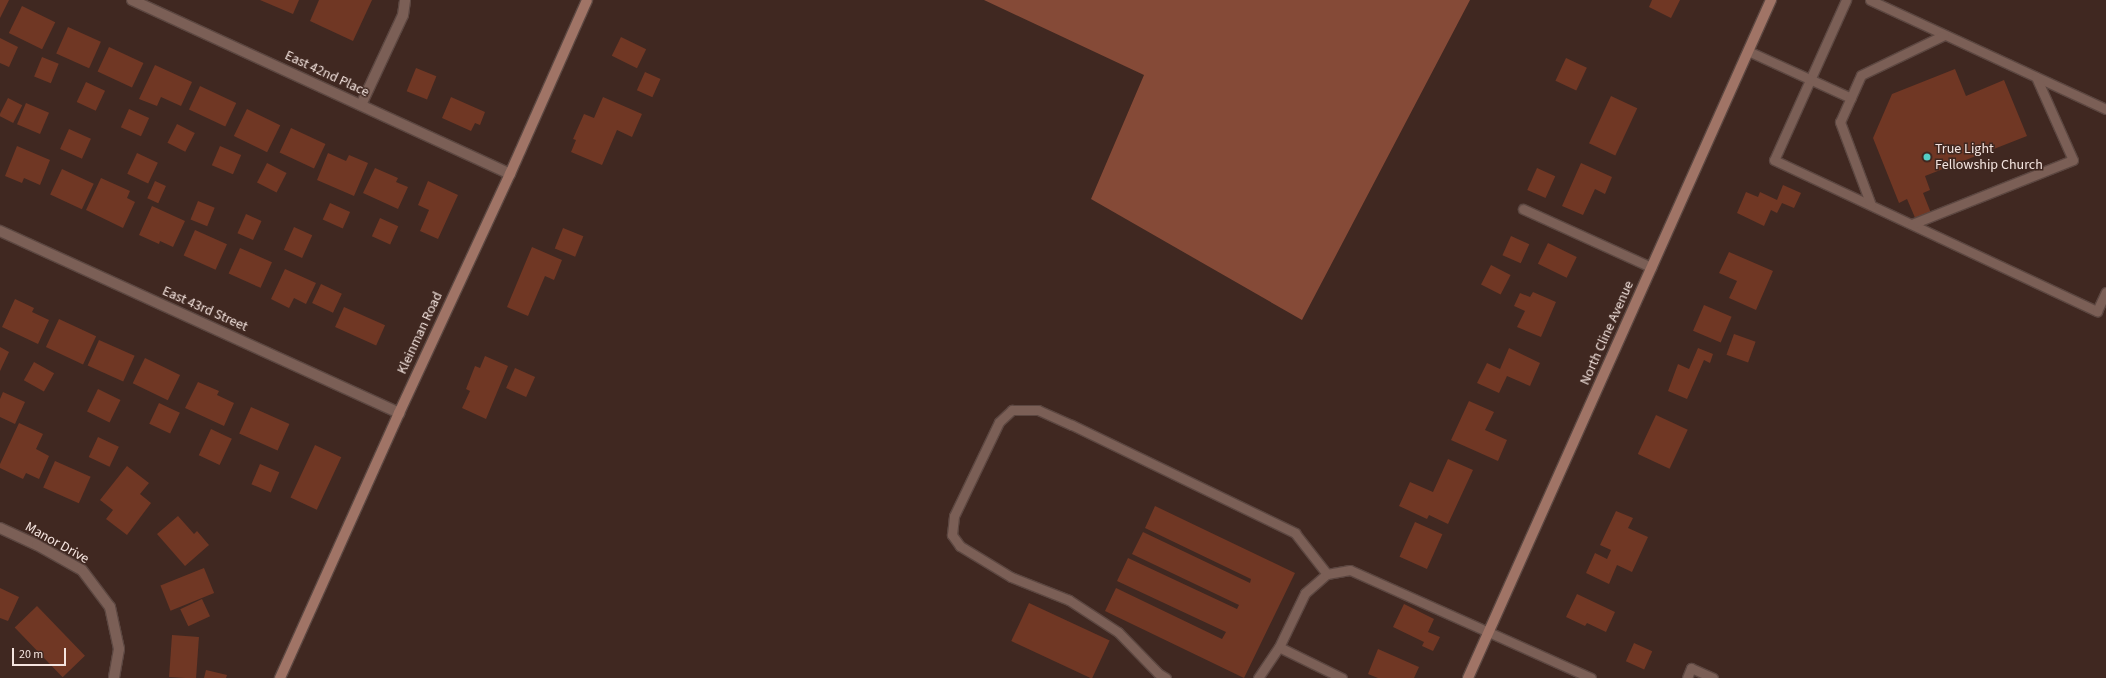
<!DOCTYPE html>
<html>
<head>
<meta charset="utf-8">
<style>
  body { margin:0 }
  #map { position:relative; width:2106px; height:678px; overflow:hidden; background:#402821; font-family:"Source Sans 3",sans-serif }
  div>[style] { position:absolute }
  .forest>* { inset:0; background:#854a37 }
  .building>* { inset:0; background:#703724; transform-origin:0 0 }
  .roads { filter:drop-shadow(1px 0 #5c4741) drop-shadow(-1px 0 #5c4741) drop-shadow(0 1px #5c4741) drop-shadow(0 -1px #5c4741) }
  .lane>* { height:9px; margin:-4.5px; padding:0 4.5px; transform-origin:4.5px; border-radius:4.5px; background:#7b5f56 }
  .street>* { height:10px; margin:-5px; padding:0 5px; transform-origin:5px; border-radius:5px; background:#7b5f56 }
  .secondary>* { height:10px; margin:-5px; padding:0 5px; transform-origin:5px; border-radius:5px; background:#a07466 }
  .dots>* { width:11px; height:11px; translate:-50% -50%; box-sizing:border-box; border:2px solid #402821; border-radius:50% }
  span { translate:-50% -50%; white-space:nowrap; text-align:center; line-height:1.15; -webkit-text-stroke:3px #402821; paint-order:stroke }
  .street-label { font-size:14px; color:#f4e4df }
  .poi-label { font-size:14px; color:#f4e4df }
  .left { translate:0 -50%; text-align:left }
  .scale { position:absolute; left:12px; top:648px; width:54px; height:18px; box-sizing:border-box; border:2px solid #f4e4df; border-top:0; padding-left:5px; font-size:12px; line-height:14px; white-space:nowrap; color:#f4e4df; -webkit-text-stroke:3px #402821; paint-order:stroke }
</style>
</head>
<body>
<div id="map">
  <div class="forest">
    <div style="clip-path:polygon(984px 0,1470px 0,1302px 320px,1091px 199px,1144px 75px)"></div>
  </div>
  <div class="building">
    <div style="clip-path:polygon(0 0,9px 0,0 18px)"></div>
    <div style="clip-path:polygon(260px 0,299px 0,293px 14px)"></div>
    <div style="clip-path:polygon(319px 0,372px 0,353px 41px,310px 21px)"></div>
    <div style="clip-path:polygon(1652px 0,1680px 0,1671px 18px,1649px 7px)"></div>
    <div style="left:22px;top:6px;width:37px;height:30px;rotate:26deg"></div>
    <div style="left:68px;top:27px;width:36px;height:29px;rotate:24deg"></div>
    <div style="left:621px;top:37px;width:28px;height:21px;rotate:26deg"></div>
    <div style="clip-path:polygon(0 38px,18px 47px,9px 67px,0 63px)"></div>
    <div style="left:109px;top:47px;width:38px;height:27px;rotate:25deg"></div>
    <div style="left:42px;top:57px;width:18px;height:21px;rotate:22deg"></div>
    <div style="left:1566px;top:58px;width:23px;height:25px;rotate:25deg"></div>
    <div style="clip-path:polygon(155px 65px,192px 82px,181px 106px,161px 97px,157px 106px,139px 99px)"></div>
    <div style="left:416px;top:68px;width:22px;height:25px;rotate:22deg"></div>
    <div style="clip-path:polygon(1955px 69px,1966px 96px,2004px 80px,2027px 136px,1925px 176px,1930px 190px,1923px 193px,1931px 213px,1916px 220px,1907px 199px,1899px 203px,1873px 138px,1892px 94px)"></div>
    <div style="left:645px;top:72px;width:17px;height:20px;rotate:24deg"></div>
    <div style="left:86px;top:82px;width:21px;height:22px;rotate:25deg"></div>
    <div style="left:200px;top:86px;width:40px;height:26px;rotate:25deg"></div>
    <div style="left:1611px;top:96px;width:29px;height:52px;rotate:25deg"></div>
    <div style="clip-path:polygon(451px 97px,485px 112px,480px 125px,475px 123px,471px 131px,442px 118px)"></div>
    <div style="clip-path:polygon(603px 97px,642px 114px,632px 137px,617px 130px,602px 165px,571px 152px,576px 140px,573px 139px,584px 114px,594px 118px)"></div>
    <div style="left:8px;top:98px;width:16px;height:20px;rotate:27deg"></div>
    <div style="left:26px;top:103px;width:25px;height:23px;rotate:23deg"></div>
    <div style="left:129px;top:109px;width:22px;height:20px;rotate:24deg"></div>
    <div style="left:247px;top:109px;width:37px;height:30px;rotate:26deg"></div>
    <div style="left:177px;top:124px;width:20px;height:21px;rotate:27deg"></div>
    <div style="left:291px;top:128px;width:38px;height:27px;rotate:25deg"></div>
    <div style="left:69px;top:129px;width:24px;height:22px;rotate:24deg"></div>
    <div style="clip-path:polygon(17px 146px,50px 160px,40px 185px,24px 178px,22px 183px,5px 176px)"></div>
    <div style="left:220px;top:146px;width:23px;height:21px;rotate:23deg"></div>
    <div style="left:137px;top:153px;width:23px;height:23px;rotate:25deg"></div>
    <div style="clip-path:polygon(328px 153px,346px 161px,349px 155px,368px 163px,354px 196px,317px 180px)"></div>
    <div style="left:267px;top:163px;width:22px;height:22px;rotate:27deg"></div>
    <div style="clip-path:polygon(1581px 163px,1612px 177px,1605px 194px,1595px 189px,1583px 215px,1562px 206px)"></div>
    <div style="clip-path:polygon(375px 168px,398px 178px,396px 182px,408px 187px,398px 209px,363px 193px)"></div>
    <div style="left:1537px;top:168px;width:20px;height:24px;rotate:24deg"></div>
    <div style="left:62px;top:169px;width:35px;height:28px;rotate:25deg"></div>
    <div style="clip-path:polygon(101px 178px,130px 191px,127px 198px,135px 202px,123px 228px,86px 210px)"></div>
    <div style="left:155px;top:181px;width:12px;height:19px;rotate:24deg"></div>
    <div style="clip-path:polygon(428px 181px,458px 195px,438px 239px,420px 231px,429px 210px,418px 205px)"></div>
    <div style="clip-path:polygon(1783px 185px,1801px 193px,1794px 208px,1782px 203px,1777px 213px,1771px 210px,1764px 226px,1737px 213px,1746px 192px,1758px 197px,1760px 192px,1777px 200px)"></div>
    <div style="left:198px;top:201px;width:18px;height:20px;rotate:22deg"></div>
    <div style="left:330px;top:203px;width:22px;height:18px;rotate:24deg"></div>
    <div style="clip-path:polygon(152px 206px,185px 221px,173px 247px,160px 241px,159px 244px,139px 235px)"></div>
    <div style="left:246px;top:214px;width:17px;height:21px;rotate:24deg"></div>
    <div style="left:380px;top:218px;width:20px;height:20px;rotate:24deg"></div>
    <div style="left:294px;top:227px;width:20px;height:25px;rotate:24deg"></div>
    <div style="left:563px;top:228px;width:22px;height:22px;rotate:22deg"></div>
    <div style="left:195px;top:230px;width:35px;height:28px;rotate:24deg"></div>
    <div style="left:1511px;top:236px;width:20px;height:21px;rotate:24deg"></div>
    <div style="left:1548px;top:243px;width:32px;height:23px;rotate:26deg"></div>
    <div style="clip-path:polygon(532px 247px,562px 260px,554px 280px,545px 276px,528px 316px,507px 307px)"></div>
    <div style="left:240px;top:248px;width:35px;height:28px;rotate:24deg"></div>
    <div style="clip-path:polygon(1729px 252px,1773px 271px,1756px 310px,1729px 298px,1737px 281px,1719px 273px)"></div>
    <div style="left:1491px;top:265px;width:22px;height:22px;rotate:27deg"></div>
    <div style="clip-path:polygon(285px 269px,316px 283px,306px 304px,294px 298px,289px 308px,271px 299px)"></div>
    <div style="left:321px;top:284px;width:23px;height:21px;rotate:25deg"></div>
    <div style="clip-path:polygon(1533px 292px,1556px 302px,1541px 337px,1517px 327px,1525px 311px,1514px 306px,1520px 293px,1530px 297px)"></div>
    <div style="clip-path:polygon(15px 299px,34px 308px,32px 312px,49px 320px,38px 344px,2px 327px)"></div>
    <div style="left:1704px;top:305px;width:30px;height:28px;rotate:23deg"></div>
    <div style="left:344px;top:307px;width:45px;height:22px;rotate:24deg"></div>
    <div style="left:59px;top:319px;width:41px;height:31px;rotate:25deg"></div>
    <div style="left:1734px;top:334px;width:23px;height:22px;rotate:20deg"></div>
    <div style="left:99px;top:340px;width:39px;height:28px;rotate:24deg"></div>
    <div style="clip-path:polygon(0 347px,9px 352px,0 371px)"></div>
    <div style="clip-path:polygon(1509px 348px,1540px 363px,1530px 386px,1507px 376px,1499px 393px,1477px 383px,1487px 363px,1500px 369px)"></div>
    <div style="clip-path:polygon(1698px 348px,1713px 354px,1710px 363px,1704px 360px,1687px 399px,1668px 391px,1678px 364px,1689px 369px)"></div>
    <div style="clip-path:polygon(485px 356px,508px 366px,486px 419px,462px 408px,470px 391px,466px 389px,475px 366px,480px 368px)"></div>
    <div style="left:145px;top:358px;width:39px;height:28px;rotate:26deg"></div>
    <div style="left:34px;top:362px;width:23px;height:21px;rotate:29deg"></div>
    <div style="left:515px;top:368px;width:22px;height:22px;rotate:24deg"></div>
    <div style="clip-path:polygon(198px 382px,219px 391px,217px 395px,234px 403px,224px 426px,185px 408px)"></div>
    <div style="left:98px;top:389px;width:25px;height:25px;rotate:26deg"></div>
    <div style="clip-path:polygon(3px 392px,25px 402px,15px 424px,0 417px,0 399px)"></div>
    <div style="clip-path:polygon(1469px 401px,1494px 412px,1485px 430px,1507px 440px,1498px 461px,1451px 440px)"></div>
    <div style="left:159px;top:403px;width:23px;height:23px;rotate:25deg"></div>
    <div style="left:251px;top:407px;width:42px;height:29px;rotate:24deg"></div>
    <div style="left:1656px;top:415px;width:35px;height:43px;rotate:25deg"></div>
    <div style="clip-path:polygon(19px 423px,43px 434px,36px 449px,49px 456px,39px 479px,26px 473px,23px 479px,0 468px,0 464px)"></div>
    <div style="left:211px;top:429px;width:23px;height:29px;rotate:25deg"></div>
    <div style="left:98px;top:437px;width:23px;height:22px;rotate:25deg"></div>
    <div style="left:315px;top:445px;width:29px;height:58px;rotate:25deg"></div>
    <div style="clip-path:polygon(1448px 459px,1473px 470px,1448px 524px,1429px 515px,1427px 519px,1399px 506px,1410px 482px,1433px 492px)"></div>
    <div style="left:55px;top:461px;width:39px;height:29px;rotate:24deg"></div>
    <div style="left:260px;top:464px;width:21px;height:22px;rotate:23deg"></div>
    <div style="clip-path:polygon(127px 466px,149px 483px,140px 494px,151px 503px,127px 535px,106px 519px,113px 510px,100px 500px)"></div>
    <div style="clip-path:polygon(1155px 506px,1295px 573px,1244px 678px,1105px 611px,1116px 588px,1222px 639px,1226px 632px,1117px 581px,1128px 558px,1237px 609px,1239px 605px,1132px 554px,1143px 532px,1250px 583px,1251px 579px,1145px 528px)"></div>
    <div style="clip-path:polygon(1616px 511px,1633px 518px,1628px 528px,1648px 537px,1632px 572px,1617px 565px,1609px 584px,1586px 573px,1595px 553px,1607px 559px,1611px 550px,1600px 545px)"></div>
    <div style="clip-path:polygon(178px 516px,194px 534px,197px 531px,209px 545px,185px 566px,157px 534px)"></div>
    <div style="left:1415px;top:522px;width:30px;height:38px;rotate:24deg"></div>
    <div style="left:204px;top:568px;width:27px;height:47px;rotate:68deg"></div>
    <div style="clip-path:polygon(0 588px,19px 597px,8px 621px,0 618px)"></div>
    <div style="clip-path:polygon(1577px 594px,1615px 612px,1606px 632px,1587px 623px,1585px 626px,1566px 617px)"></div>
    <div style="left:202px;top:599px;width:19px;height:24px;rotate:65deg"></div>
    <div style="left:1029px;top:603px;width:89px;height:42px;rotate:25deg"></div>
    <div style="clip-path:polygon(1404px 604px,1434px 619px,1428px 632px,1440px 637px,1433px 651px,1422px 646px,1424px 642px,1393px 627px)"></div>
    <div style="left:37px;top:606px;width:69px;height:31px;rotate:46deg"></div>
    <div style="left:172px;top:635px;width:27px;height:42px;rotate:4deg"></div>
    <div style="left:1634px;top:643px;width:20px;height:20px;rotate:24deg"></div>
    <div style="clip-path:polygon(1378px 649px,1419px 667px,1414px 678px,1378px 678px,1368px 674px)"></div>
    <div style="clip-path:polygon(206px 670px,227px 675px,226px 678px,204px 678px)"></div>
  </div>
  <div class="roads">
    <div class="lane">
      <div style="left:1846px;top:0;width:175px;rotate:114.2deg"></div>
      <div style="left:1774px;top:160px;width:357px;rotate:25.1deg"></div>
      <div style="left:2097px;top:311px;width:21px;rotate:-65deg"></div>
      <div style="left:1870px;top:0;width:260px;rotate:24.8deg"></div>
      <div style="left:1748px;top:51px;width:113px;rotate:24.5deg"></div>
      <div style="left:1871px;top:205px;width:89px;rotate:-110.5deg"></div>
      <div style="left:1840px;top:122px;width:51px;rotate:-65.9deg"></div>
      <div style="left:1861px;top:75px;width:92px;rotate:-25.7deg"></div>
      <div style="left:1523px;top:209px;width:141px;rotate:24.4deg"></div>
      <div style="left:1912px;top:224px;width:173px;rotate:-21.7deg"></div>
      <div style="left:2073px;top:160px;width:91px;rotate:-114deg"></div>
      <div style="left:1166px;top:678px;width:9px;rotate:-148deg"></div>
      <div style="left:1158px;top:673px;width:57px;rotate:-134.3deg"></div>
      <div style="left:1118px;top:632px;width:59px;rotate:-146.9deg"></div>
      <div style="left:1069px;top:600px;width:62px;rotate:-158.4deg"></div>
      <div style="left:1011px;top:577px;width:60px;rotate:-148.7deg"></div>
      <div style="left:960px;top:546px;width:14px;rotate:-126deg"></div>
      <div style="left:952px;top:535px;width:19px;rotate:-84deg"></div>
      <div style="left:954px;top:516px;width:104px;rotate:-64.4deg"></div>
      <div style="left:999px;top:422px;width:18px;rotate:-43deg"></div>
      <div style="left:1012px;top:410px;width:26px"></div>
      <div style="left:1038px;top:410px;width:37px;rotate:24deg"></div>
      <div style="left:1072px;top:425px;width:248px;rotate:25.8deg"></div>
      <div style="left:1295px;top:533px;width:52px;rotate:52deg"></div>
      <div style="left:1258px;top:678px;width:37px;rotate:-56deg"></div>
      <div style="left:1342px;top:678px;width:70px;rotate:-153.8deg"></div>
      <div style="left:1279px;top:647px;width:60px;rotate:-64.3deg"></div>
      <div style="left:1305px;top:593px;width:29px;rotate:-41deg"></div>
      <div style="left:1327px;top:574px;width:23px;rotate:-10deg"></div>
      <div style="left:1350px;top:570px;width:264px;rotate:24.1deg"></div>
      <div style="left:1687px;top:678px;width:11px;rotate:-68deg"></div>
      <div style="left:1691px;top:668px;width:24px;rotate:24deg"></div>
    </div>
    <div class="street">
      <div style="left:132px;top:0;width:416px;rotate:24.7deg"></div>
      <div style="left:361px;top:105px;width:99px;rotate:-65deg"></div>
      <div style="left:403px;top:15px;width:15px;rotate:-82deg"></div>
      <div style="left:0;top:231px;width:439px;rotate:24.5deg"></div>
      <div style="left:0;top:528px;width:41px;rotate:24.7deg"></div>
      <div style="left:37px;top:545px;width:51px;rotate:29.1deg"></div>
      <div style="left:82px;top:570px;width:46px;rotate:52.9deg"></div>
      <div style="left:110px;top:607px;width:43px;rotate:77.9deg"></div>
      <div style="left:119px;top:649px;width:29px;rotate:100deg"></div>
    </div>
    <div class="secondary">
      <div style="left:280px;top:678px;width:290px;rotate:-65.8deg"></div>
      <div style="left:399px;top:413px;width:264px;rotate:-65.1deg"></div>
      <div style="left:510px;top:174px;width:190px;rotate:-66.1deg"></div>
      <div style="left:1468px;top:678px;width:743px;rotate:-65.92deg"></div>
    </div>
  </div>
  <div class="dots">
    <div style="left:1927px;top:157px;background:#55cec5"></div>
  </div>
  <div class="street-label">
    <span style="left:327px;top:74px;rotate:25deg">East 42nd Place</span>
    <span style="left:205px;top:309px;rotate:24deg">East 43rd Street</span>
    <span style="left:420px;top:333px;rotate:-65deg">Kleinman Road</span>
    <span style="left:1607px;top:333px;rotate:-66deg">North Cline Avenue</span>
    <span style="left:57px;top:543px;rotate:29deg">Manor Drive</span>
  </div>
  <div class="poi-label">
    <span class="left" style="left:1935px;top:157px">True Light<br>Fellowship Church</span>
  </div>
  <div class="scale">20 m</div>
</div>
</body>
</html>
